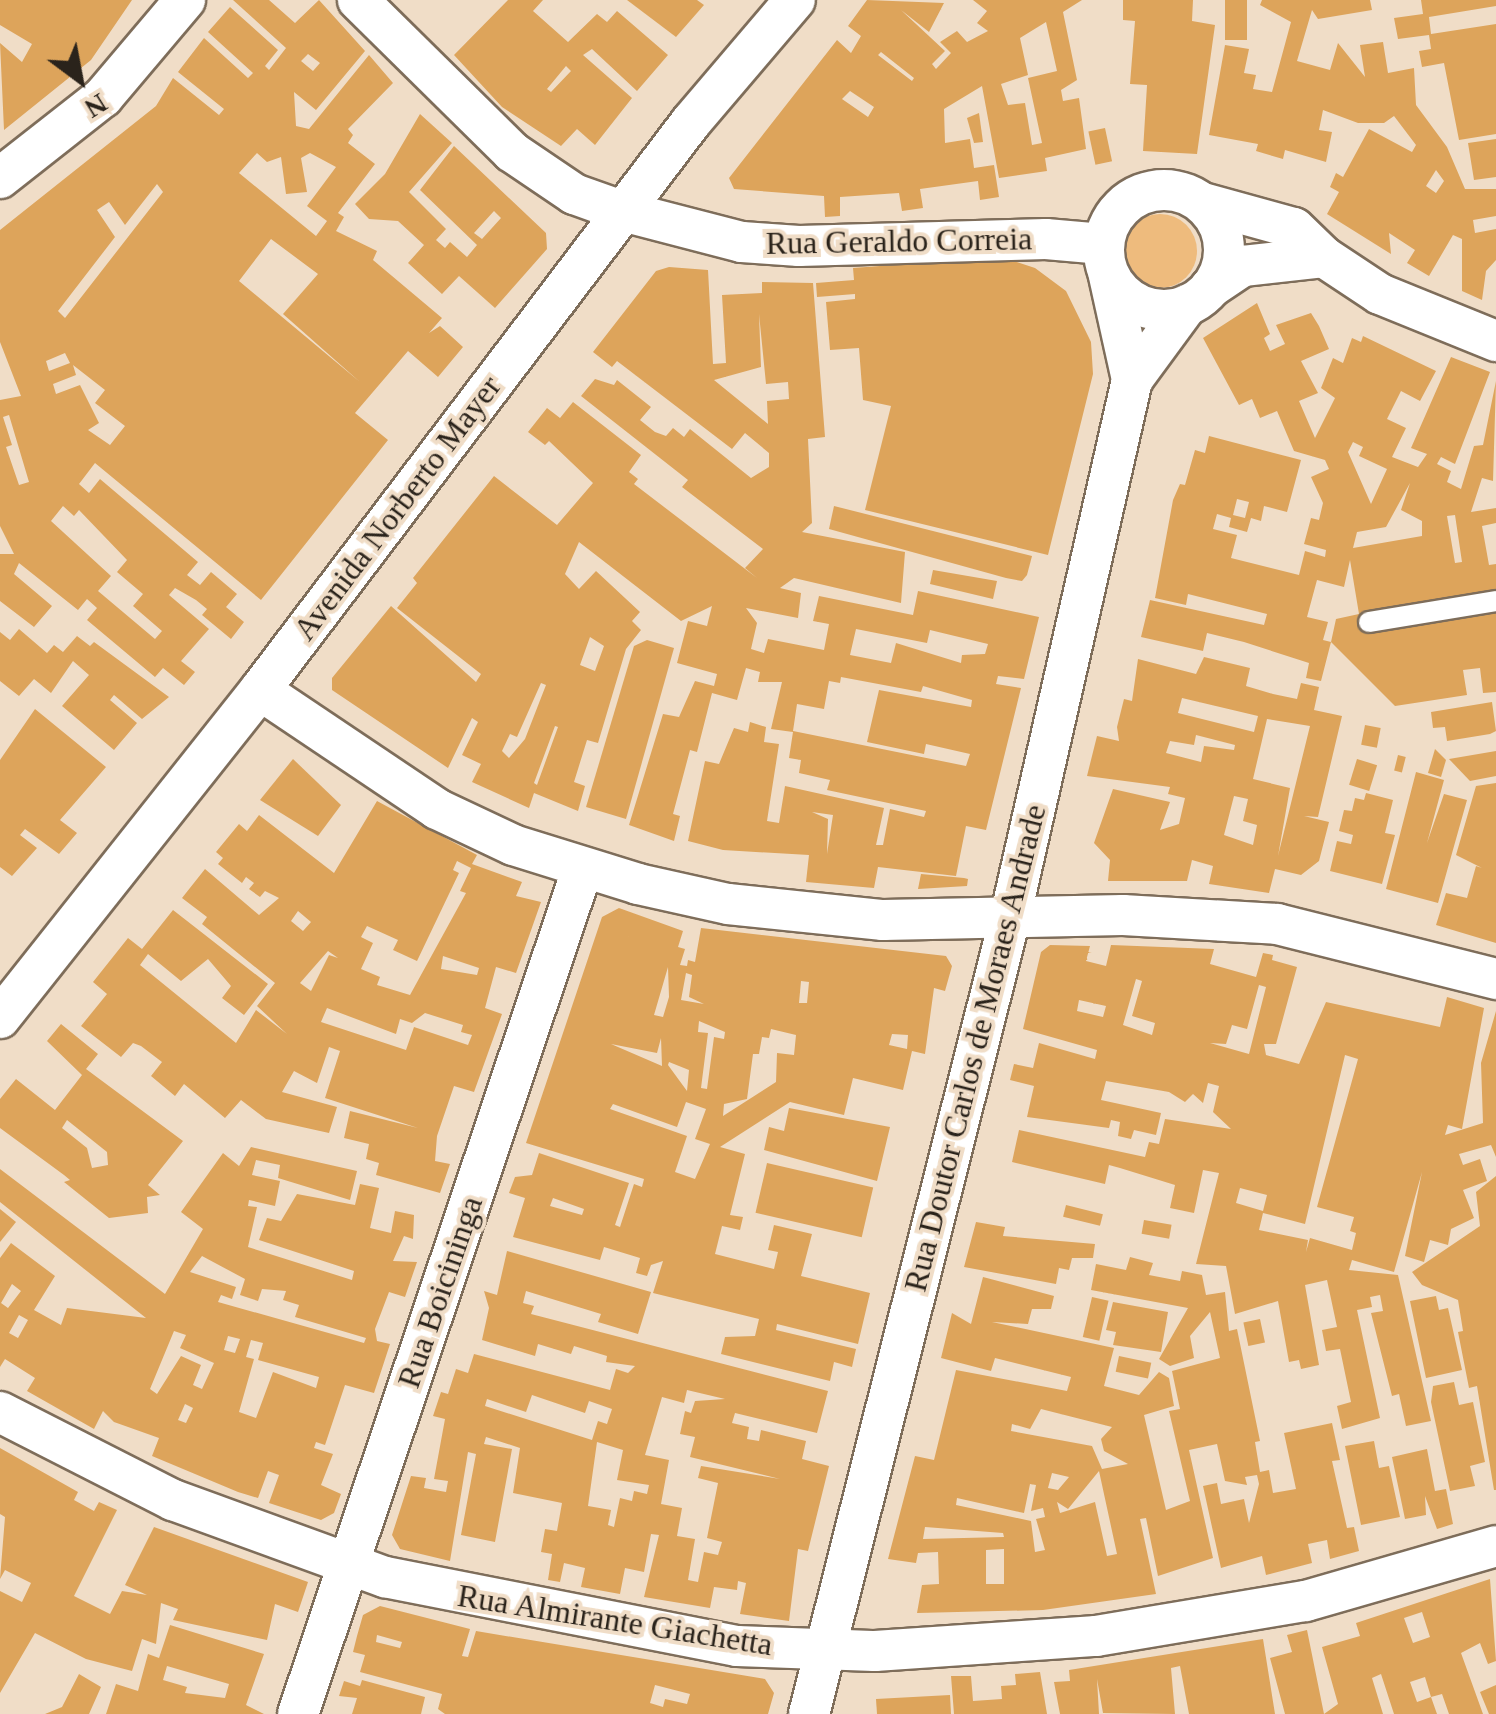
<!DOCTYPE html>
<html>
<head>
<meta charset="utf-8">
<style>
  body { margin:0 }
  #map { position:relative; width:1496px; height:1714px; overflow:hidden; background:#f0ddc7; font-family:"Times New Roman",serif }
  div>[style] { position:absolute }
  .green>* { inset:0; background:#eebb7d }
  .round { border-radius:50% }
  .building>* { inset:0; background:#dda45b; transform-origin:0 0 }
  .roads { filter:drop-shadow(2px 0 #7e6d5a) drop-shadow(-2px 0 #7e6d5a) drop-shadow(0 2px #7e6d5a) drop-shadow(0 -2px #7e6d5a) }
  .lane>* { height:20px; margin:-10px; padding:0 10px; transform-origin:10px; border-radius:10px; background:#fff }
  .street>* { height:40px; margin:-20px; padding:0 20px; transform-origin:20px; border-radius:20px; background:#fff }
  .street>.ring { margin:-20px; padding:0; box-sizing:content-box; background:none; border:40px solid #fff; border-radius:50% }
  span { translate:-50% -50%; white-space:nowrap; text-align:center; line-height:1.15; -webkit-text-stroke:8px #f0ddc7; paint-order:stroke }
  .street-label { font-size:32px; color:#2a231b }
  .north { position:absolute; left:30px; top:30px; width:100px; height:100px; -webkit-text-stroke:8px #f0ddc7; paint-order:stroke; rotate:148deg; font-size:28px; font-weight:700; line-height:40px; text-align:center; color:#2a231b }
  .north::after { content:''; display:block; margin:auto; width:35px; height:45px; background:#2a231b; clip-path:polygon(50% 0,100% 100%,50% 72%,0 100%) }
</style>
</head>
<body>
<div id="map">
  <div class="green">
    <div class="round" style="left:1123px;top:214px;width:74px;height:74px"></div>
  </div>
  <div class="building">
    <div style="clip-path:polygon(0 0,132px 0,91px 60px,4px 130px,0 43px,22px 62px,32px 44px,0 25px)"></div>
    <div style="clip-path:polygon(evenodd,233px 0,269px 0,295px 23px,319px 0,365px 51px,316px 110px,294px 92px,296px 126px,309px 129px,369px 55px,393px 83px,348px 129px,353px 135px,348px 143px,375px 164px,338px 213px,344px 217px,336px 231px,377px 251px,373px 260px,442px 318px,429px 333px,440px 326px,463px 347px,438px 377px,408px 351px,355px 413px,388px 440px,261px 600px,95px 463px,79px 484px,89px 493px,100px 479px,198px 562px,187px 575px,200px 585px,211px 572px,237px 594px,226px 607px,244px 622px,231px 639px,202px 615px,207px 609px,196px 600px,175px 588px,169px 595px,209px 629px,181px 661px,195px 672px,184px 685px,163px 668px,155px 677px,87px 620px,97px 608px,87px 599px,78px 610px,19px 563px,14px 574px,52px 606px,34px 627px,0 601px,0 554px,14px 554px,0 526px,0 400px,21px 396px,0 342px,0 230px,156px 106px,173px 78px,219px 115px,224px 109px,178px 72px,204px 38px,248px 78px,253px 73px,208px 32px,230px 7px,278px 50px,265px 66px,269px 70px,286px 48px,233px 0,308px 54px,320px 63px,313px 71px,301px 61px,308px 54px,233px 0,257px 153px,267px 162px,281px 157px,286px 194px,307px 192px,301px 158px,310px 153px,336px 167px,307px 206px,327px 221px,316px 236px,239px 173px,257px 153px,233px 0,157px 184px,163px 192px,65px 318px,58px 311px,115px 237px,97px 210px,109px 202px,125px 225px,157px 184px,233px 0,271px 239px,318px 274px,283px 314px,360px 382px,239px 281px,271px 239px,233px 0,65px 353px,70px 363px,49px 371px,46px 361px,65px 353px,233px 0,73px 365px,105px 390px,95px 403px,125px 426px,110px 445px,88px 430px,99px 423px,80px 385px,56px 394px,53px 384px,76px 375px,73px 365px,233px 0,9px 415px,29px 482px,19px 485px,6px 447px,12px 445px,3px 417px,9px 415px,233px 0,63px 506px,74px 516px,79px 510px,127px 560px,117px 572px,143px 594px,133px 606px,162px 631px,155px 639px,98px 591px,111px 576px,51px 521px,63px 506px)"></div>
    <div style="clip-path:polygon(evenodd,508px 0,543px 0,533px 11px,568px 42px,597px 14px,607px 22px,617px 11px,668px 55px,637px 91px,592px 49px,583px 55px,632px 98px,595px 145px,577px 129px,561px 146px,502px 107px,454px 55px,508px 0,566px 66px,571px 71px,551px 92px,547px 89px,566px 66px)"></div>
    <div style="clip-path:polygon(627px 0,697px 0,704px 5px,676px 37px)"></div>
    <div style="clip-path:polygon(evenodd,867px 0,944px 3px,929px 32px,901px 10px,945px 51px,932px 64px,936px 69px,951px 53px,940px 42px,957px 31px,967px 42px,988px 31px,977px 23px,987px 11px,973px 0,1082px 0,1063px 12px,1077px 80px,1061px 90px,1063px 101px,1079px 98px,1086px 149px,1045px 158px,1047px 171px,999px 178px,982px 86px,944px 109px,945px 143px,970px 139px,974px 168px,994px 165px,999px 197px,980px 200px,978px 181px,920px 189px,923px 208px,902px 211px,899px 193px,840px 197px,840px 216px,825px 217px,824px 196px,734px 189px,729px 178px,837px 40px,851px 53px,861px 36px,848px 26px,867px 0,1046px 22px,1057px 71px,1028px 78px,1042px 143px,1032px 145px,1025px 103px,1008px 105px,1001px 84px,1028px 75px,1020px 38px,1046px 22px,867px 0,881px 52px,914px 78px,912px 81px,878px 55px,881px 52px,867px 0,850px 91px,874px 107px,868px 117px,842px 99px,850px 91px)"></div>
    <div style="clip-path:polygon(1123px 0,1193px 0,1192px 21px,1215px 25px,1197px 154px,1143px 151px,1147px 85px,1130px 84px,1135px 21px,1123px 20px)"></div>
    <div style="left:1225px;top:0;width:22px;height:40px"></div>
    <div style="clip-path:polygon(evenodd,1262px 0,1370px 0,1372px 10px,1318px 19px,1312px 10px,1297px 61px,1330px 70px,1338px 43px,1365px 77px,1360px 45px,1383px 42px,1388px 73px,1414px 68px,1416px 105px,1447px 147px,1465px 189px,1496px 189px,1496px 216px,1473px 220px,1475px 233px,1496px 229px,1496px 260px,1486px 271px,1482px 300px,1462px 291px,1462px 239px,1453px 235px,1429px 276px,1407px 263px,1415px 250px,1389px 233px,1391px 254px,1327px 214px,1339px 192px,1330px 187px,1336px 173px,1343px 177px,1369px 129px,1412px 152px,1416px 145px,1394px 116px,1384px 123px,1358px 123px,1323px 110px,1319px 130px,1332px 132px,1326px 162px,1285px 150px,1283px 159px,1256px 151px,1258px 144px,1209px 135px,1225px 45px,1249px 49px,1244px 73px,1256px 75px,1253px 89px,1272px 92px,1291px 22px,1260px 5px,1262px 0,1436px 170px,1444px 181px,1436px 193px,1426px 186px,1436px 170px)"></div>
    <div style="clip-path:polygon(1421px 0,1496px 0,1496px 6px,1429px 17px,1431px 34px,1496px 24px,1496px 134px,1459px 140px,1444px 63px,1422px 67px,1419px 51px,1431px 49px,1429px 35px,1398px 39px,1394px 18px,1423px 14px)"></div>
    <div style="clip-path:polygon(979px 113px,983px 142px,974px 143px,967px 118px)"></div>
    <div style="clip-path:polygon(evenodd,420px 114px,452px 143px,409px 192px,446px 229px,436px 240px,445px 248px,450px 242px,467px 257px,477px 245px,420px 190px,454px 146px,546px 233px,547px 249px,495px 308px,459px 276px,442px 294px,408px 263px,424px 245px,398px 221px,369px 219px,355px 204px,385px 174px,420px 114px,494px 211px,501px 218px,482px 239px,474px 233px,494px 211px)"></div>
    <div style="left:1105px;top:128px;width:34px;height:17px;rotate:78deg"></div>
    <div style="clip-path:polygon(1496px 139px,1496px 177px,1474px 180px,1468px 143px)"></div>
    <div style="clip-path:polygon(1001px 257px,1035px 268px,1066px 291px,1091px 342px,1093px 374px,1048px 555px,865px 510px,891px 406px,863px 400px,859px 348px,830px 350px,826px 302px,855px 299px,855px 294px,817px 297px,816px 283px,854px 280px,853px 268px)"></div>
    <div style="clip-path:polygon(evenodd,669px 267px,708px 270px,713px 364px,726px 363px,722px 295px,762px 293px,762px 282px,813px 283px,825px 437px,808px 439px,812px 523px,802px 532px,905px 552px,901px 603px,794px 578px,780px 588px,801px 593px,798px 618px,746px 608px,757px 623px,751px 649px,764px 653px,768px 639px,824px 650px,829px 624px,813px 621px,819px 596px,913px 615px,918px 591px,1039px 617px,1024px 679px,998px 676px,996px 684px,1021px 688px,986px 830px,966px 826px,956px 876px,878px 867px,874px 888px,806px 882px,809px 855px,723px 850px,688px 841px,705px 761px,719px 764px,734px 728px,748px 732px,750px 722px,766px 727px,764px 742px,779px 744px,767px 821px,779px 823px,785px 786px,884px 808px,876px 845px,883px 845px,890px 809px,924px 817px,926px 811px,827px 790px,830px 780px,799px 773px,801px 760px,789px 758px,793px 732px,771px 729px,782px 682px,758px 682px,760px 672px,746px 668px,737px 700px,712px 693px,697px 752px,690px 750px,673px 814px,680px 816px,674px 841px,629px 825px,663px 714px,679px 717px,695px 681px,714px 686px,717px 674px,677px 663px,688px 621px,707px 626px,712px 606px,681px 621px,579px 542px,565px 574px,579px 589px,596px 571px,640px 612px,632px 621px,641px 630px,626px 649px,598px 743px,587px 740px,574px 782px,585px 786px,578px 811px,534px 793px,529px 808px,472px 782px,481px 764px,462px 755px,478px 722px,472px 718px,448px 768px,332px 690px,332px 678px,391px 606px,476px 682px,481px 674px,397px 608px,417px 583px,413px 578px,494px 476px,557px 525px,593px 483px,549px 441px,545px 445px,528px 432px,547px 408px,560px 418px,573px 402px,641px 455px,629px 472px,638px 479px,634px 484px,757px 578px,745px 568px,763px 549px,682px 487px,688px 480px,581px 396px,595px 379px,614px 385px,617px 380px,651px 407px,640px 420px,655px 432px,666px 436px,673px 428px,684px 437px,690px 429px,751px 478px,769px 467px,769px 453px,745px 433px,732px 449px,617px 361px,612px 367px,593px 352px,656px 271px,669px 267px,759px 314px,766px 384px,788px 382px,789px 399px,767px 401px,768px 424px,714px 380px,761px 367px,759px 314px,669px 267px,856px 629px,927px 643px,930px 630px,988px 644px,985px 654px,962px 655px,961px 663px,896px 643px,891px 663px,850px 655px,856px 629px,669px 267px,590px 637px,604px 646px,595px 671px,580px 665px,590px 637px,669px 267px,841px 677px,921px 692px,923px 686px,972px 700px,971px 707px,879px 690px,867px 742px,924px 754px,926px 744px,970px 754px,966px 766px,793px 731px,797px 704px,824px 709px,829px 681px,840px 683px,841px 677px,669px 267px,541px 683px,546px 685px,525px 739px,509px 758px,502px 751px,510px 734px,517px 737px,541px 683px,669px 267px,555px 726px,558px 727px,537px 785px,534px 783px,555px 726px,669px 267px,812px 812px,833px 815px,827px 854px,828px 819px,812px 812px)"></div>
    <div style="clip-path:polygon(evenodd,1257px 303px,1270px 334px,1264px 338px,1270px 351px,1285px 344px,1276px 325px,1311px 313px,1319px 326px,1329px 349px,1301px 361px,1318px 393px,1299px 401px,1315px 438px,1335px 398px,1321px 388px,1333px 358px,1343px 363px,1352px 338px,1361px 342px,1363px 336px,1436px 371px,1420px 401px,1401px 391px,1387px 419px,1406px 428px,1392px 457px,1418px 467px,1427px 454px,1411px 448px,1451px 357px,1490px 372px,1455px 464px,1441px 457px,1437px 464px,1451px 471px,1447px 482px,1461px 489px,1474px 446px,1483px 445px,1496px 381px,1493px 481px,1482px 478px,1471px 512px,1496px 508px,1496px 523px,1482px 526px,1489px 565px,1496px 564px,1496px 593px,1370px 631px,1496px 612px,1496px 692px,1483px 693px,1480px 668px,1463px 670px,1467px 695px,1395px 706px,1331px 642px,1321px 681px,1306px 678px,1309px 663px,1244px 642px,1207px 633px,1203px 651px,1141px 637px,1150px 600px,1264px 625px,1267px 614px,1188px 594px,1186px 605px,1155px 598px,1173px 500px,1180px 484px,1185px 485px,1195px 450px,1205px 453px,1209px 436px,1301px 460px,1287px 512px,1264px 506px,1261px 521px,1251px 518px,1247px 532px,1229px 527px,1231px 518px,1217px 514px,1213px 529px,1237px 535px,1231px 558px,1299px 575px,1305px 551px,1325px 557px,1326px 550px,1304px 544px,1311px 518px,1319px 520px,1323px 503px,1311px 477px,1329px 469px,1325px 460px,1294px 451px,1277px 411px,1260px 418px,1252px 399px,1239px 405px,1203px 338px,1257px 303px,1353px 442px,1363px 447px,1359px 456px,1387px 469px,1371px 504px,1348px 452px,1353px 442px,1257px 303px,1410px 483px,1401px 510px,1422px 521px,1422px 536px,1353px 548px,1357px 532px,1386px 527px,1410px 483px,1257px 303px,1237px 499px,1249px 502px,1245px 518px,1233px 515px,1237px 499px,1257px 303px,1455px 515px,1462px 562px,1455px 563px,1447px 516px,1455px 515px,1257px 303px,1350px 560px,1359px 614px,1336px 619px,1331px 642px,1323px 640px,1328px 622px,1307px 617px,1317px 580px,1344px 587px,1350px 560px)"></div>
    <div style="clip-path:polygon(834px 506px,1032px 556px,1027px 575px,1022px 581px,1006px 578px,829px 529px)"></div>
    <div style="clip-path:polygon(933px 570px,997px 581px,993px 599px,930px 584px)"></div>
    <div style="clip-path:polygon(19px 629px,47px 653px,54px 645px,63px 652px,77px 636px,90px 646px,94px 642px,169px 697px,142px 719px,114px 695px,110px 700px,137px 723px,114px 750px,62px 706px,89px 675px,73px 661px,51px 693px,34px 679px,19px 696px,0 681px,0 632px,10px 640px)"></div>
    <div style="clip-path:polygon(647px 640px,674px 648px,626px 819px,586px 807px,634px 646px)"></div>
    <div style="clip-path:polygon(evenodd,1204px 657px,1250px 668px,1246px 686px,1273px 694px,1297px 699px,1301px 683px,1319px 687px,1314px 710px,1342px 716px,1318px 817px,1304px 816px,1329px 822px,1319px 861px,1301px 875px,1275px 869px,1269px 893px,1209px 884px,1213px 866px,1192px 860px,1187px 881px,1108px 881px,1110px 860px,1094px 843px,1113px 789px,1170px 802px,1160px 830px,1179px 824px,1185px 798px,1168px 794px,1170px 787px,1087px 776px,1097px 736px,1119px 741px,1117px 727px,1124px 699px,1132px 701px,1138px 659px,1196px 674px,1204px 657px,1182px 698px,1258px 716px,1254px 732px,1178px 713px,1182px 698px,1204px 657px,1267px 719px,1310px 726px,1278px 856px,1290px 788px,1253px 779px,1267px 719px,1204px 657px,1196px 735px,1235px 745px,1234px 750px,1204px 746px,1201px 762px,1166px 753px,1170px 741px,1194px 745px,1196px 735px,1204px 657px,1234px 796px,1248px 799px,1243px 821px,1257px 825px,1253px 845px,1224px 835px,1234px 796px)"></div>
    <div style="clip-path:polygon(1492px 702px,1496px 731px,1490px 734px,1447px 741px,1445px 727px,1433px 728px,1431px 712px)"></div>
    <div style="clip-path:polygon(35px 709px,106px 767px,60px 820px,77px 833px,59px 854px,25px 829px,20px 835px,37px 848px,12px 876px,0 867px,0 760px)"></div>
    <div style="left:1365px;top:725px;width:16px;height:20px;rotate:11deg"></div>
    <div style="clip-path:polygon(1435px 749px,1446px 760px,1441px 777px,1428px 773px)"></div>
    <div style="clip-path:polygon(1496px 751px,1496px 776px,1470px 781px,1449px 759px)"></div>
    <div style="left:1398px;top:755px;width:8px;height:16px;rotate:14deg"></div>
    <div style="clip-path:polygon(293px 759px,341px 805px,318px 836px,260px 800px)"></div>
    <div style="left:1357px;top:759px;width:21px;height:27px;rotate:17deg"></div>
    <div style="clip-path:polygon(1416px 772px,1444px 780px,1427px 843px,1444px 794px,1467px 800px,1438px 903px,1386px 889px)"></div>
    <div style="clip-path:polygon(1496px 783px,1496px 943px,1436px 925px,1446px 893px,1467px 898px,1476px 866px,1482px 868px,1456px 855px,1476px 786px)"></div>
    <div style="clip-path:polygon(1366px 793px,1393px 800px,1385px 833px,1395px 835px,1382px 884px,1330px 871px,1337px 841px,1351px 844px,1353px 835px,1339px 831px,1344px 810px,1352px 811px,1355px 798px,1364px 800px)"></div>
    <div style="clip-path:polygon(evenodd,377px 801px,477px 855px,472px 864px,522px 882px,516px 896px,541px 902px,516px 973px,496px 967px,485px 1008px,502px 1014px,474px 1092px,454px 1086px,437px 1136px,435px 1161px,450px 1164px,440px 1193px,376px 1175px,379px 1163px,366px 1159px,369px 1144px,344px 1138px,350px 1111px,418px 1128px,325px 1098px,340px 1051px,329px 1047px,317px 1083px,294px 1071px,282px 1092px,337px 1107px,329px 1133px,266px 1119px,241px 1100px,225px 1118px,184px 1084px,175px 1096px,151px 1076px,162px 1062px,141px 1046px,133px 1043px,121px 1057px,81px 1026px,107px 994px,93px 982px,128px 938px,142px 949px,173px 910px,268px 984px,244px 1015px,222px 998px,231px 986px,208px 959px,181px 981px,148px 954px,140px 965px,236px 1043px,256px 1010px,287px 1034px,257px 1006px,275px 983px,202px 924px,207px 917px,182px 898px,205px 869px,259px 915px,279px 898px,265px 891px,260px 897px,249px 889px,254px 883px,246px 877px,242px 883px,218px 864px,223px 858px,216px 852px,239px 824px,247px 831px,259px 815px,334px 873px,377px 801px,457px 861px,471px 868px,460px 891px,466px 893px,410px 995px,377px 985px,380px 977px,361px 969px,373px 943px,361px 937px,367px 926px,398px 940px,393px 950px,417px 961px,459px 873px,453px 870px,457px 861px,377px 801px,298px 911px,311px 922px,303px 931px,291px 921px,298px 911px,377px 801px,328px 951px,338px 958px,329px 955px,311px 991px,300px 983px,328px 951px,377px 801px,443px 956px,479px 968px,477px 975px,441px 969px,443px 956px,377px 801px,327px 1008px,396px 1034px,400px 1019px,412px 1023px,425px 1013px,463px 1025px,461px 1032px,472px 1035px,468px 1045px,414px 1027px,406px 1050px,321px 1022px,327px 1008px)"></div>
    <div style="clip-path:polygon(921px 874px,964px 878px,968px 879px,967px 886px,918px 889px)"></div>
    <div style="clip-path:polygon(evenodd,619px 908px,683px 931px,678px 947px,685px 949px,680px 965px,687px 966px,688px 960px,695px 962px,701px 928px,946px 956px,952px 966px,945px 991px,934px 988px,925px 1054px,912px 1051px,903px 1090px,853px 1078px,844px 1115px,790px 1102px,720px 1147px,745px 1154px,730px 1215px,743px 1217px,740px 1230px,722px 1226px,715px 1254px,774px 1269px,778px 1252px,768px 1250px,774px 1225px,812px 1234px,801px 1276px,870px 1293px,858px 1344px,777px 1324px,776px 1330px,856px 1349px,852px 1367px,834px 1362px,830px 1381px,721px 1354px,725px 1337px,755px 1336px,759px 1319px,653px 1293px,663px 1261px,651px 1265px,647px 1276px,636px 1273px,640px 1258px,604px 1247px,600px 1260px,513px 1237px,525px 1198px,509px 1193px,515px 1177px,532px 1175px,539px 1153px,629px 1183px,615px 1225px,620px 1227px,634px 1184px,642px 1187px,644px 1179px,526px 1143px,602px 917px,619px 908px,668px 967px,669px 997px,663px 1017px,654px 1015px,668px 967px,619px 908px,686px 973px,692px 975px,689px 997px,704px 1004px,681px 1000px,686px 973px,619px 908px,801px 981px,809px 982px,807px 1003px,799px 1003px,801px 981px,619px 908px,699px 1021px,725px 1032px,724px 1039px,714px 1037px,707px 1089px,701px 1088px,708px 1033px,698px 1032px,699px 1021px,619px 908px,771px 1029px,796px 1035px,794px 1055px,777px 1053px,776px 1082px,723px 1116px,724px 1104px,747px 1099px,753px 1054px,759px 1054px,762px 1037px,769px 1038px,771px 1029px,619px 908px,892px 1034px,908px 1035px,907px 1049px,889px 1045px,892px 1034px,619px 908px,661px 1038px,662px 1066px,611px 1044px,657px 1053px,661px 1038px,619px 908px,669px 1062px,689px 1070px,687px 1091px,668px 1065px,669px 1062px,619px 908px,686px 1102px,706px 1109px,695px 1139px,710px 1144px,695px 1179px,675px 1172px,687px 1136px,610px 1109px,613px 1104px,677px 1127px,686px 1102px,619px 908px,553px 1198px,584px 1209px,582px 1215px,550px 1206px,553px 1198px)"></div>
    <div style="clip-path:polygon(evenodd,1050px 945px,1090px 946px,1086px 961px,1106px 966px,1111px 945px,1214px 949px,1210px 964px,1256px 977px,1263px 953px,1273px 955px,1272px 960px,1297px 967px,1276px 1044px,1264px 1044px,1266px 1055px,1299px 1064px,1326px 1002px,1440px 1027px,1447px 997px,1484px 1008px,1462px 1129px,1448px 1125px,1445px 1135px,1483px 1123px,1481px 1063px,1496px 1011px,1496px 1157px,1491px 1145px,1459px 1154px,1463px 1165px,1480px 1159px,1487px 1181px,1463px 1190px,1474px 1218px,1451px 1229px,1448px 1245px,1430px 1240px,1424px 1262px,1405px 1256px,1422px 1172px,1394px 1272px,1352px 1260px,1349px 1270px,1398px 1275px,1431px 1421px,1406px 1426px,1399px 1394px,1392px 1396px,1371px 1313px,1383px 1311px,1380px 1295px,1370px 1297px,1372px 1307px,1357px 1310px,1380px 1418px,1342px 1429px,1337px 1406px,1351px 1402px,1340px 1349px,1326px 1351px,1322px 1330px,1337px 1327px,1327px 1280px,1305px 1285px,1319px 1365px,1301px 1369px,1299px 1360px,1289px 1362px,1278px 1301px,1235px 1314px,1226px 1266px,1196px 1264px,1219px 1173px,1203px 1170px,1194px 1213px,1170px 1208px,1175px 1185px,1120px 1168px,1109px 1165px,1105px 1184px,1012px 1162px,1019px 1130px,1145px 1157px,1149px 1142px,1159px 1144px,1165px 1119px,1231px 1129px,1213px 1112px,1219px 1086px,1208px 1083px,1203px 1103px,1193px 1094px,1185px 1102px,1169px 1092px,1106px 1081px,1101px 1100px,1161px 1113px,1156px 1135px,1134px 1130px,1131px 1139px,1118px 1136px,1120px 1122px,1111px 1120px,1109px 1128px,1027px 1117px,1034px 1086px,1010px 1080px,1014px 1064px,1033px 1068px,1039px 1043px,1095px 1059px,1097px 1050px,1023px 1029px,1041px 952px,1050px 945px,1136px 979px,1142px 981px,1132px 1016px,1155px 1023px,1152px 1035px,1123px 1025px,1136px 979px,1050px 945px,1259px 985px,1266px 987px,1249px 1054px,1210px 1043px,1226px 1044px,1232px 1025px,1247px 1029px,1259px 985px,1050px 945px,1079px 1000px,1106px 1006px,1103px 1017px,1077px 1011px,1079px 1000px,1050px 945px,1345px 1055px,1358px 1059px,1317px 1207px,1354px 1217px,1350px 1231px,1356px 1233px,1352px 1250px,1310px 1238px,1306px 1252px,1308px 1240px,1259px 1230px,1263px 1213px,1305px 1224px,1345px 1055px,1050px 945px,1240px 1188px,1267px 1195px,1263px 1211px,1236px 1203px,1240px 1188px)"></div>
    <div style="clip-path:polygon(evenodd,61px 1024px,98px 1054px,86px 1069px,183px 1141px,148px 1185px,160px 1195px,147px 1197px,148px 1213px,109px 1218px,64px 1182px,70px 1180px,64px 1175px,0 1128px,0 1099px,16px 1079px,55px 1110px,82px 1075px,47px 1041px,61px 1024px,67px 1120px,107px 1152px,108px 1165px,92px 1168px,87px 1148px,62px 1128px,67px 1120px)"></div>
    <div style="clip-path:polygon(789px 1108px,890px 1127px,877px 1181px,764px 1150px,769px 1127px,784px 1131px)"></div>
    <div style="clip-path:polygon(evenodd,251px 1147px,357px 1171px,350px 1200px,278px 1178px,280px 1165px,256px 1160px,252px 1175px,280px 1181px,275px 1206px,249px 1200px,248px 1206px,257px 1207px,248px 1247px,352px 1280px,354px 1271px,259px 1240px,267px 1218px,281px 1221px,297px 1194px,355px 1205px,360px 1184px,379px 1188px,370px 1228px,391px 1233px,395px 1211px,414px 1215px,413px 1239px,404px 1236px,393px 1261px,417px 1262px,405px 1297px,389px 1292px,375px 1329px,377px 1341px,390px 1344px,374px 1393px,345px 1385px,325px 1445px,316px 1442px,314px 1448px,333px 1454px,321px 1485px,341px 1494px,334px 1513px,321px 1520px,269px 1503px,279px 1475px,268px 1471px,258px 1498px,238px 1492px,152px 1456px,159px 1438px,114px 1422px,103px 1411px,94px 1429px,27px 1391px,35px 1378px,5px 1359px,0 1367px,0 1258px,11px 1243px,55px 1276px,34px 1310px,61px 1325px,67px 1308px,146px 1318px,0 1202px,0 1169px,165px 1294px,203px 1229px,181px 1212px,223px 1153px,239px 1166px,251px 1147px,202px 1256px,245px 1279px,240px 1295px,258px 1301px,262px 1289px,286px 1291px,283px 1300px,299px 1305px,295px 1317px,366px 1338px,364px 1343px,218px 1302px,221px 1295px,232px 1299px,236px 1287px,190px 1272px,202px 1256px,251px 1147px,12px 1284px,21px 1291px,8px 1308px,1px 1303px,12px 1284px,251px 1147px,19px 1315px,28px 1320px,18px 1338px,9px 1333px,19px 1315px,251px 1147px,174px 1331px,186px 1335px,180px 1348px,214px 1363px,202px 1389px,193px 1385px,201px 1365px,181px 1356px,157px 1394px,150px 1389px,174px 1331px,251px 1147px,228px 1336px,240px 1339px,235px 1353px,224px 1350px,228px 1336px,251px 1147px,251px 1340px,263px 1343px,258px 1360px,319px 1377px,316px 1388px,273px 1372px,256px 1418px,239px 1412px,254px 1359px,246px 1357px,251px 1340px,251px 1147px,185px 1404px,193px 1408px,186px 1423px,178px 1420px,185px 1404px)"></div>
    <div style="left:767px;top:1163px;width:109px;height:51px;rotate:13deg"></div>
    <div style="clip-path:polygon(1496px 1176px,1496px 1490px,1494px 1490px,1477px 1386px,1469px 1388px,1458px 1332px,1463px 1331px,1458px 1300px,1422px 1285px,1412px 1272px,1480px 1226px,1476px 1192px)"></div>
    <div style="left:1066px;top:1205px;width:38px;height:12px;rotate:14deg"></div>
    <div style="clip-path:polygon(0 1209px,16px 1222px,0 1242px)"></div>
    <div style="left:1144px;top:1220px;width:28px;height:14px;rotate:10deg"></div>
    <div style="clip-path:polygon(976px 1222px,1005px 1227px,1003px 1236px,1095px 1244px,1093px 1258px,1072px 1258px,1069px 1270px,1059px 1268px,1056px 1284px,964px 1267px)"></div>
    <div style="clip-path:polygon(evenodd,507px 1251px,651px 1292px,638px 1334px,598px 1322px,601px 1314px,526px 1291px,523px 1303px,534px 1306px,531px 1314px,828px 1391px,817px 1433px,735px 1413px,732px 1423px,749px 1427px,747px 1439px,759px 1441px,761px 1430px,806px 1441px,802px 1459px,829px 1466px,808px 1551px,798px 1549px,789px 1621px,740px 1614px,746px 1583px,738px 1581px,737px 1590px,714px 1587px,710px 1608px,644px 1597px,659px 1535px,651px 1534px,644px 1572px,625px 1568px,620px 1594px,581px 1587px,585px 1568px,564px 1563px,560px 1582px,548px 1580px,552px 1554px,541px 1552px,545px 1529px,557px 1531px,562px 1503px,513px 1493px,520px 1448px,486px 1437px,484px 1444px,512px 1449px,495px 1542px,461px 1535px,476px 1454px,468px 1452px,450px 1561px,400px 1549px,392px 1535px,411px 1476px,426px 1478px,424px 1488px,446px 1492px,448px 1481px,434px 1479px,445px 1419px,433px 1416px,441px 1392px,448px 1394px,456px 1369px,468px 1373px,474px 1354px,610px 1390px,616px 1369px,628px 1373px,635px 1366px,606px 1362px,607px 1356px,574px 1346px,571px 1354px,538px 1344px,535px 1356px,482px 1340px,489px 1308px,484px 1291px,497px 1295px,507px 1251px,687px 1390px,725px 1399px,695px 1401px,691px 1413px,685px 1411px,680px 1434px,695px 1437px,690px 1457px,780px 1479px,701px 1466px,698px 1478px,718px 1483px,707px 1538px,722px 1542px,718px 1555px,704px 1552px,698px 1582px,688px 1580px,695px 1539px,677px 1536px,682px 1508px,661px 1504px,669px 1460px,645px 1455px,662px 1397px,684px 1403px,687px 1390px,507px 1251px,532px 1395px,585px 1413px,589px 1401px,612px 1409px,607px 1424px,598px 1421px,592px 1440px,485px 1406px,487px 1399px,526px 1412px,532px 1395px,507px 1251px,597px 1442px,623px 1450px,617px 1480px,649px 1485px,647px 1494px,634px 1491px,632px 1501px,620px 1498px,614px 1527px,608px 1525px,611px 1510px,588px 1506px,597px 1442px)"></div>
    <div style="clip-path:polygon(evenodd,1130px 1257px,1153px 1263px,1149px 1275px,1180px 1281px,1182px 1271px,1202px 1275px,1206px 1295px,1225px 1292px,1229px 1331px,1237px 1329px,1260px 1441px,1255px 1442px,1260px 1472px,1269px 1470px,1273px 1493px,1296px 1489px,1284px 1433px,1332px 1423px,1340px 1460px,1332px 1461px,1347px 1528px,1354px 1527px,1359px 1551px,1330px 1559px,1327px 1540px,1308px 1544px,1312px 1563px,1266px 1575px,1262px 1556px,1221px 1568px,1203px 1486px,1217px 1483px,1221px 1504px,1244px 1499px,1249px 1523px,1259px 1484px,1257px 1475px,1245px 1477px,1247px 1485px,1225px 1481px,1217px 1444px,1189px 1450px,1213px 1558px,1158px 1576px,1146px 1518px,1140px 1519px,1156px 1594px,1043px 1610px,917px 1613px,922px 1585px,939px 1584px,938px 1552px,918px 1553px,916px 1563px,888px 1559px,915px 1456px,934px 1460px,956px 1370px,1067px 1391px,1071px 1377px,995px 1358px,991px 1371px,941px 1358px,952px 1313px,971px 1324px,983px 1277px,1054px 1296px,1051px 1309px,1032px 1309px,1028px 1324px,992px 1322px,1114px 1348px,1104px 1386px,1139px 1395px,1159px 1372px,1169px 1378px,1174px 1406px,1144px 1415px,1166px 1510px,1190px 1501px,1169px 1411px,1180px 1409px,1172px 1371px,1220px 1358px,1210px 1312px,1190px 1336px,1194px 1358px,1170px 1366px,1159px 1359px,1188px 1308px,1091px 1290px,1096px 1264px,1126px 1270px,1130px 1257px,1041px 1409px,1112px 1427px,1101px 1439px,1104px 1451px,1128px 1464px,1102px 1469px,1092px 1446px,1011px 1431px,1012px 1424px,1030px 1429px,1041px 1409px,1130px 1257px,1099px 1471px,1117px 1554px,1107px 1556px,1095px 1502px,1060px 1513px,1057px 1502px,1068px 1509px,1099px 1471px,1130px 1257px,1052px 1473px,1069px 1477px,1058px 1490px,1048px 1488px,1052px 1473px,1130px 1257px,1030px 1484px,1036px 1485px,1031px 1511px,1043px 1508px,1045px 1517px,1036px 1519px,1045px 1550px,1035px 1552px,1031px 1521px,956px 1505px,957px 1498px,1024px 1513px,1030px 1484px,1130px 1257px,925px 1527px,1003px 1533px,1004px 1537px,923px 1539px,925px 1527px,1130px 1257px,1004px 1549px,1004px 1584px,986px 1584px,986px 1550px,1004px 1549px)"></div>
    <div style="clip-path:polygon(1436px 1296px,1439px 1310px,1448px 1308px,1462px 1370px,1426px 1378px,1410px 1301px)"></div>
    <div style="left:1092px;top:1297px;width:17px;height:41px;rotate:13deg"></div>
    <div style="clip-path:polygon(1113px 1302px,1168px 1312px,1161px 1352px,1113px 1345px,1116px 1332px,1106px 1330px)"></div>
    <div style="left:1260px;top:1319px;width:24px;height:17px;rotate:78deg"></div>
    <div style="left:1119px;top:1356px;width:33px;height:16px;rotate:12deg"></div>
    <div style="clip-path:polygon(1454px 1382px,1459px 1405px,1473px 1402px,1485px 1462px,1470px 1466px,1475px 1486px,1450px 1491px,1431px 1402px,1433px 1386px)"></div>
    <div style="clip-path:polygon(1374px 1441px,1379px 1468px,1389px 1466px,1400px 1517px,1361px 1525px,1345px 1446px)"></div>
    <div style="clip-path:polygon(0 1448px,78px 1492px,74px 1500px,94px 1511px,99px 1502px,117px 1510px,74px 1596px,110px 1614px,122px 1591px,147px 1595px,125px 1585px,154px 1527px,308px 1582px,298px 1612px,275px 1604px,267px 1640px,173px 1620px,178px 1609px,161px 1603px,156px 1644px,142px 1639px,132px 1671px,86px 1659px,35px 1633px,0 1693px,0 1591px,22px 1602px,31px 1583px,5px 1570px,0 1579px,5px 1517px,0 1514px)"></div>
    <div style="clip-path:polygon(1427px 1449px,1435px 1491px,1446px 1489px,1453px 1524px,1437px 1529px,1425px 1496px,1426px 1515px,1405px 1519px,1392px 1457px)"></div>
    <div style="clip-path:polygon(evenodd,1490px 1579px,1496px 1661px,1488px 1664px,1480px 1643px,1461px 1653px,1483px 1714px,1449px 1714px,1442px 1694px,1431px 1697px,1437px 1714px,1394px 1714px,1381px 1674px,1372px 1678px,1383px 1714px,1324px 1714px,1338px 1704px,1322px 1647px,1360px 1636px,1356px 1623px,1490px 1579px,1422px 1612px,1430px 1637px,1413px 1643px,1404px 1618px,1422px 1612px,1490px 1579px,1425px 1677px,1431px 1697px,1417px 1702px,1410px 1682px,1425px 1677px)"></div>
    <div style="clip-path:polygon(evenodd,380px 1606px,470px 1629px,462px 1656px,468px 1657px,476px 1631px,765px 1679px,774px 1693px,768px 1714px,445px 1714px,438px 1709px,442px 1694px,360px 1672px,365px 1655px,353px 1652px,357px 1636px,363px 1615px,380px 1606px,377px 1635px,402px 1642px,400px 1648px,376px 1642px,377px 1635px,380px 1606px,655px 1685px,690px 1694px,687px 1704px,665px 1699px,663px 1707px,650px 1703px,655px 1685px)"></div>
    <div style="clip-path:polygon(evenodd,170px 1625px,264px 1654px,246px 1705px,264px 1714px,106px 1714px,116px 1684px,138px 1691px,148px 1654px,159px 1658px,170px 1625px,167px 1666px,229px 1684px,225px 1698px,185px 1693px,187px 1687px,163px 1680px,167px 1666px)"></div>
    <div style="clip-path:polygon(1307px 1630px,1324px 1714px,1285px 1714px,1270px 1658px,1292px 1652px,1287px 1635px)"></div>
    <div style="clip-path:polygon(1263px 1639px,1275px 1714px,1189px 1714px,1180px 1666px,1171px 1668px,1175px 1714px,1103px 1713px,1097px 1679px,1099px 1714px,1060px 1714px,1054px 1682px,1070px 1681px,1069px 1670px)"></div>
    <div style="clip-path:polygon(1040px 1672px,1047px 1714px,954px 1714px,951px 1676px,971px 1676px,973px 1701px,1002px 1699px,1001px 1686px,1016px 1685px,1015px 1674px)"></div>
    <div style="clip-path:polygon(79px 1674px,101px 1687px,89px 1714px,45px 1714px,62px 1707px)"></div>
    <div style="clip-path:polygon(362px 1680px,425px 1697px,421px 1714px,352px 1714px,357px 1698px,339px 1696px,344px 1681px,360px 1686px)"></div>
    <div style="clip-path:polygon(1496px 1685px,1496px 1714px,1489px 1714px,1480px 1692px)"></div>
    <div style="clip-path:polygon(950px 1695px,951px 1714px,877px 1714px,876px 1699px)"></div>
  </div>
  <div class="roads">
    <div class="lane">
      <div style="left:1369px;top:622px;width:129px;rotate:-9.4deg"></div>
    </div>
    <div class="street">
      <div style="left:358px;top:0;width:216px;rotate:44.6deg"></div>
      <div style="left:512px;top:152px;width:75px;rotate:34.1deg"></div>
      <div style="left:574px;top:194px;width:51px;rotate:19.5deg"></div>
      <div style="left:622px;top:211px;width:124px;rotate:14.5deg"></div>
      <div style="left:742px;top:242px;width:57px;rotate:4deg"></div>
      <div style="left:799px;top:246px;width:247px;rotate:-1.6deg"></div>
      <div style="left:1046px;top:239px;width:57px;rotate:5deg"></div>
      <div style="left:0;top:178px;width:131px;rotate:-38.2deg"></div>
      <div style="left:103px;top:97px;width:127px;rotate:-49.8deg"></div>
      <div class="ring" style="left:1104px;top:190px;width:80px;height:80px"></div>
      <div style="left:1203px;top:203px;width:94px;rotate:15.4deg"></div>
      <div style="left:1294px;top:228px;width:42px;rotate:44deg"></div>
      <div style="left:1324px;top:257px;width:67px;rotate:33.5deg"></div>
      <div style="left:1380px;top:294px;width:125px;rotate:22.1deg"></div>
      <div style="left:1109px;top:276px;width:107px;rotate:77.5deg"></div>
      <div style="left:1210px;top:288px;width:40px;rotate:-34deg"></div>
      <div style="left:1243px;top:266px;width:81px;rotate:-6.3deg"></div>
      <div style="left:260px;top:690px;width:213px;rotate:33.9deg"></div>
      <div style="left:437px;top:809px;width:84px;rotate:25.3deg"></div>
      <div style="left:513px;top:845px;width:131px;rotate:17.3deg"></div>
      <div style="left:638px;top:884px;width:92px;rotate:12.5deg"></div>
      <div style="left:728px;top:904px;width:156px;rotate:5.9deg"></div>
      <div style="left:883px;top:920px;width:240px;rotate:-1.2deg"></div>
      <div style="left:1123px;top:915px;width:154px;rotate:3.3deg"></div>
      <div style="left:1277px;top:924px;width:226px;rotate:14.1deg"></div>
      <div style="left:0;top:1018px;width:419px;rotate:-51.6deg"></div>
      <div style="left:260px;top:690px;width:713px;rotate:-52.81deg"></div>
      <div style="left:691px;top:122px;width:160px;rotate:-49.6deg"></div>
      <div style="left:0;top:1412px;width:194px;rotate:27deg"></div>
      <div style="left:173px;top:1500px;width:226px;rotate:20deg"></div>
      <div style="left:385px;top:1577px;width:359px;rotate:11.1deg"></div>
      <div style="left:737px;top:1646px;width:138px;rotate:2.1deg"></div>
      <div style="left:875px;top:1651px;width:222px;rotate:-3.9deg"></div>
      <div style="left:1096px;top:1636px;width:213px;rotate:-9.5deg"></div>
      <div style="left:1306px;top:1601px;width:198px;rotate:-16.1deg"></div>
      <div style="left:298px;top:1714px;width:891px;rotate:-71.4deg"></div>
      <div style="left:809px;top:1714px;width:821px;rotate:-75.83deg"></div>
      <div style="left:1010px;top:918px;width:552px;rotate:-77.22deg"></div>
      <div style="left:1132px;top:380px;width:93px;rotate:-53.7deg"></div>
    </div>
  </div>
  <div class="street-label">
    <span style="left:899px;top:241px;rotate:-1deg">Rua Geraldo Correia</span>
    <span style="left:397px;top:508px;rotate:-53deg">Avenida Norberto Mayer</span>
    <span style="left:975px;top:1048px;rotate:-76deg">Rua Doutor Carlos de Moraes Andrade</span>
    <span style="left:440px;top:1292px;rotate:-71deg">Rua Boicininga</span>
    <span style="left:615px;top:1620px;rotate:9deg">Rua Almirante Giachetta</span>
  </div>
  <div class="north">N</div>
</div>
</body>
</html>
